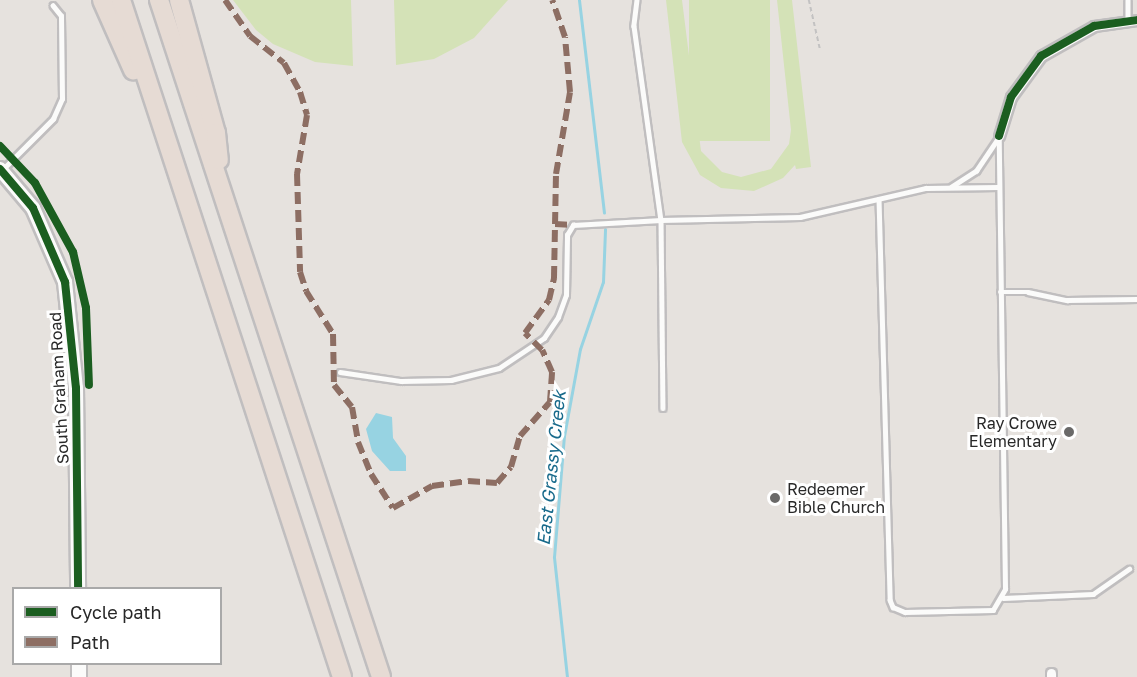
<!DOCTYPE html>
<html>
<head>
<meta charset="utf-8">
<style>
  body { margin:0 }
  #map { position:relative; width:1137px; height:677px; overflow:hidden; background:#e6e2de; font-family:"Golos Text",sans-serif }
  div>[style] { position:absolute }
  .pitch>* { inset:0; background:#d4e2b7; transform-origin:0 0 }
  .water>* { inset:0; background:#97d3e2 }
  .stream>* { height:3px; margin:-1.5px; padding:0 1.5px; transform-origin:1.5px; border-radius:1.5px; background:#97d3e2 }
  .path>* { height:1.5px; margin-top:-0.75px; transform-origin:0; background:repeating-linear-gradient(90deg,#c3c2c2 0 4.5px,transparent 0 7.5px) }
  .roads { filter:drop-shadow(2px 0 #c0bebf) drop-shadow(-2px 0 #c0bebf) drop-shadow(0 2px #c0bebf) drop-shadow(0 -2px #c0bebf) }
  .lane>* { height:4.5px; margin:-2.25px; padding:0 2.25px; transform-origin:2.25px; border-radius:2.25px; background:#fbfbfa }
  .street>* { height:9px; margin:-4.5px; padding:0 4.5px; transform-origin:4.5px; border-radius:4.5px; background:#fbfbfa }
  .secondary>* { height:14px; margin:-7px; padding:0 7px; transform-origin:7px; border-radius:7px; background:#fbfbfa }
  .highway>* { height:18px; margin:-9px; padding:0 9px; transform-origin:9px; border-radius:9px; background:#e6dbd4 }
  .quiet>* { height:6px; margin-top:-3px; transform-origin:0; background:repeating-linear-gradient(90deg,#8d6e63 0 12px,transparent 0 18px) }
  .cycleway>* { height:8px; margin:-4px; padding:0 4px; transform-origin:4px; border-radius:4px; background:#1b5e20 }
  .dots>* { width:16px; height:16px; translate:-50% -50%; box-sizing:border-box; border:3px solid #fff; border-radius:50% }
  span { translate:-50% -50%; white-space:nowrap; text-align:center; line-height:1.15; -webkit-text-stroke:6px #fff; paint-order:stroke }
  .street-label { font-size:16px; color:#282828 }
  .poi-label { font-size:16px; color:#282828 }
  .right { translate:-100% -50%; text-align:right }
  .left { translate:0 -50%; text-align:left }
  .water-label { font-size:18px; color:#186a8b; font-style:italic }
  .legend { position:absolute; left:12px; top:587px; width:210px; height:78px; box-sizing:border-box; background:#fff; border:2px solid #a9a9a9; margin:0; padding:8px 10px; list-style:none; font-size:18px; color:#282828 }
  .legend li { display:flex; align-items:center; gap:12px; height:30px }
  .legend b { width:30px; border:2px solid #a9a9a9 }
</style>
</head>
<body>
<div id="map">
  <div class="pitch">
    <div style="clip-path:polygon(233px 0,351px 0,353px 66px,315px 62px,273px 44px,256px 30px)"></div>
    <div style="clip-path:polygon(394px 0,508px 0,474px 38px,434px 59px,396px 65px)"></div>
    <div style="clip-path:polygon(666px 0,682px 0,701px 151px,722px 172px,741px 177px,771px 169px,789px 144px,791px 130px,777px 0,792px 0,811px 167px,796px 169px,795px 165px,783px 178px,754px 191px,721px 188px,700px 175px,682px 142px)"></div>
    <div style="left:689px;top:0;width:81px;height:141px"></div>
  </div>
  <div class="water">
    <div style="clip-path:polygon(376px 413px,392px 417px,393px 438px,406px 456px,406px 471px,390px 471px,372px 451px,366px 429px)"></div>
  </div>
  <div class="stream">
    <div style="left:579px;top:0;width:214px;rotate:83.3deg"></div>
    <div style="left:567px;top:677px;width:121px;rotate:-96.2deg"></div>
    <div style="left:554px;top:557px;width:121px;rotate:-85.3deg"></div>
    <div style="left:564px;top:436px;width:88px;rotate:-79.6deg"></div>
    <div style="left:580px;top:349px;width:71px;rotate:-71.1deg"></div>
    <div style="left:603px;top:282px;width:53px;rotate:-87.8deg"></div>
  </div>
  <div class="path">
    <div style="left:809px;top:0;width:50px;rotate:77.3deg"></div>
  </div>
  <div class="roads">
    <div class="lane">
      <div style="left:637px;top:0;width:26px;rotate:97deg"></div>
      <div style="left:634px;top:26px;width:196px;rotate:82.1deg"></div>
      <div style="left:661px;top:220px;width:139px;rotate:-1.2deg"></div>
      <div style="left:800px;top:217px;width:129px;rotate:-13deg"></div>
      <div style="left:926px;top:188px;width:72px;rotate:-0.8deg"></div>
      <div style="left:1128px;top:0;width:20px;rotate:90deg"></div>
      <div style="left:3px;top:169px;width:71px;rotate:-45deg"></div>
      <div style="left:53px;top:119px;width:22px;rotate:-66deg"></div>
      <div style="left:62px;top:99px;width:83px;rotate:-90.7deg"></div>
      <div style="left:61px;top:16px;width:13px;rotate:-129deg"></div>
      <div style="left:951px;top:187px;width:30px;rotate:-33deg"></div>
      <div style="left:976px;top:171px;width:40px;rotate:-56deg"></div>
      <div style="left:879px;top:199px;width:401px;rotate:88.4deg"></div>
      <div style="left:890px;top:600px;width:8px;rotate:67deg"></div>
      <div style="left:893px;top:607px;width:13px;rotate:23deg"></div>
      <div style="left:905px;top:612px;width:88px;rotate:-1.3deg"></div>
      <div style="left:993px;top:610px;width:24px;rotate:-60deg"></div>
      <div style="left:1005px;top:589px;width:453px;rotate:-90.8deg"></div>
      <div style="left:1000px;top:292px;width:28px"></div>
      <div style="left:1028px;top:292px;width:40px;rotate:12deg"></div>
      <div style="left:1067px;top:300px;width:70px;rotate:-0.8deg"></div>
      <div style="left:340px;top:372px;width:62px;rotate:8.4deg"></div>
      <div style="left:401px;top:381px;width:50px;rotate:-1.1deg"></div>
      <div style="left:451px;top:380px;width:49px;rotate:-14deg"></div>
      <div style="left:499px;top:368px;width:54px;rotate:-33.7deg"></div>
      <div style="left:544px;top:338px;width:25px;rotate:-56deg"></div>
      <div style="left:558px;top:317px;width:23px;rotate:-70deg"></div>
      <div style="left:566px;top:295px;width:60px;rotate:-89deg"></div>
      <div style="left:567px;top:235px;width:12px;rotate:-59deg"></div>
      <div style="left:573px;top:225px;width:88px;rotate:-3.3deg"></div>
      <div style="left:661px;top:220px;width:188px;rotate:89.4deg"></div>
      <div style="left:1003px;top:598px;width:90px;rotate:-2.5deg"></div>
      <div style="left:1093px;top:594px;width:44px;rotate:-34.8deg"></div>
    </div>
    <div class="street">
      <div style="left:999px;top:136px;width:41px;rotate:-72.9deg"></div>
      <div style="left:1011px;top:97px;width:51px;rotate:-53.8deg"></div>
      <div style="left:1041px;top:56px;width:61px;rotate:-29.5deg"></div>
      <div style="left:1094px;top:26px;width:43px;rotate:-7.9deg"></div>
      <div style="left:1051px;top:673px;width:4px;rotate:90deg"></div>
    </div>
    <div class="secondary">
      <div style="left:0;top:169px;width:51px;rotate:49.8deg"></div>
      <div style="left:33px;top:208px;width:81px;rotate:66.6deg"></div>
      <div style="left:65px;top:282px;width:107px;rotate:84.1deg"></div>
      <div style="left:76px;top:388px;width:200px;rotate:89.4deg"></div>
      <div style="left:79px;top:664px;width:13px;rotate:90deg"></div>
    </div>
    <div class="highway">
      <div style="left:102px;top:0;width:77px;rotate:66.1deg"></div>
      <div style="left:121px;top:0;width:712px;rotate:71.92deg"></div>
      <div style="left:159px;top:0;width:712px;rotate:71.84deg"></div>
      <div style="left:179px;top:0;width:138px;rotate:74.5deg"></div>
      <div style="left:216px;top:133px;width:27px;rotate:84deg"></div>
    </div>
  </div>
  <div class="quiet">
    <div style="left:225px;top:0;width:44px;rotate:55.2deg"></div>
    <div style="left:250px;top:36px;width:43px;rotate:38.5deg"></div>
    <div style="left:284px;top:63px;width:33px;rotate:61deg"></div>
    <div style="left:300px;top:92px;width:24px;rotate:73deg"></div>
    <div style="left:307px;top:115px;width:60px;rotate:99.6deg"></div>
    <div style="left:297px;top:174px;width:98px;rotate:88.2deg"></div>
    <div style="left:300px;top:272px;width:20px;rotate:72deg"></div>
    <div style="left:306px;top:291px;width:51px;rotate:57.9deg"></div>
    <div style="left:333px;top:334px;width:51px;rotate:88.9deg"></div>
    <div style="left:334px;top:385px;width:28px;rotate:51deg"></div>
    <div style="left:352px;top:407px;width:36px;rotate:80deg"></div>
    <div style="left:358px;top:442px;width:35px;rotate:68deg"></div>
    <div style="left:371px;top:474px;width:40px;rotate:57.1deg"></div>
    <div style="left:393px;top:508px;width:45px;rotate:-29.4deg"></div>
    <div style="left:432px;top:486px;width:36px;rotate:-8deg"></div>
    <div style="left:468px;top:481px;width:29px;rotate:4deg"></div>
    <div style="left:497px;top:483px;width:21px;rotate:-49deg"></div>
    <div style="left:511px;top:467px;width:32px;rotate:-74deg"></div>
    <div style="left:520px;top:436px;width:45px;rotate:-48.6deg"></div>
    <div style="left:550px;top:402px;width:30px;rotate:-86deg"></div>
    <div style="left:552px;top:372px;width:24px;rotate:-114deg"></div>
    <div style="left:542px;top:350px;width:24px;rotate:-135deg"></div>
    <div style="left:525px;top:333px;width:41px;rotate:-54deg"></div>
    <div style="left:549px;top:300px;width:23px;rotate:-77deg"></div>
    <div style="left:554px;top:278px;width:104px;rotate:-88.9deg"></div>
    <div style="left:556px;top:174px;width:83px;rotate:-80.3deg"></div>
    <div style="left:570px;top:92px;width:55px;rotate:-95.2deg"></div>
    <div style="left:565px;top:37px;width:39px;rotate:-109deg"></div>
    <div style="left:555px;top:224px;width:18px;rotate:3deg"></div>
  </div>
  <div class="cycleway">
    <div style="left:999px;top:136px;width:41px;rotate:-72.9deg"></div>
    <div style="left:1011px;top:97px;width:51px;rotate:-53.8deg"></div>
    <div style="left:1041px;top:56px;width:61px;rotate:-29.5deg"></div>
    <div style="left:1094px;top:26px;width:43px;rotate:-7.9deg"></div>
    <div style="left:0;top:146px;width:51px;rotate:46.6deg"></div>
    <div style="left:35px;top:183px;width:79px;rotate:61.2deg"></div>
    <div style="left:73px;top:252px;width:57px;rotate:76.9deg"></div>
    <div style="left:86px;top:308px;width:77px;rotate:87.8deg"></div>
    <div style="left:0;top:169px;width:51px;rotate:49.8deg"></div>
    <div style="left:33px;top:208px;width:81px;rotate:66.6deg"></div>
    <div style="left:65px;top:282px;width:107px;rotate:84.1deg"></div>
    <div style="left:76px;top:388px;width:200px;rotate:89.4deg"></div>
  </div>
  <div class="dots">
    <div style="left:1069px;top:432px;background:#6a6968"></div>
    <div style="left:775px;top:498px;background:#6a6968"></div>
  </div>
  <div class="street-label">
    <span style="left:59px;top:388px;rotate:-93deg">South Graham Road</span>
  </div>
  <div class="poi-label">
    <span class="right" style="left:1057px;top:432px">Ray Crowe<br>Elementary</span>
    <span class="left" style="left:787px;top:498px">Redeemer<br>Bible Church</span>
  </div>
  <div class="water-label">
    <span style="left:551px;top:468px;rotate:-84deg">East Grassy Creek</span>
  </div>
  <ul class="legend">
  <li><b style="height:8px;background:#1b5e20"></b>Cycle path</li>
  <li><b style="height:8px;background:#8d6e63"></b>Path</li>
  </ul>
</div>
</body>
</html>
